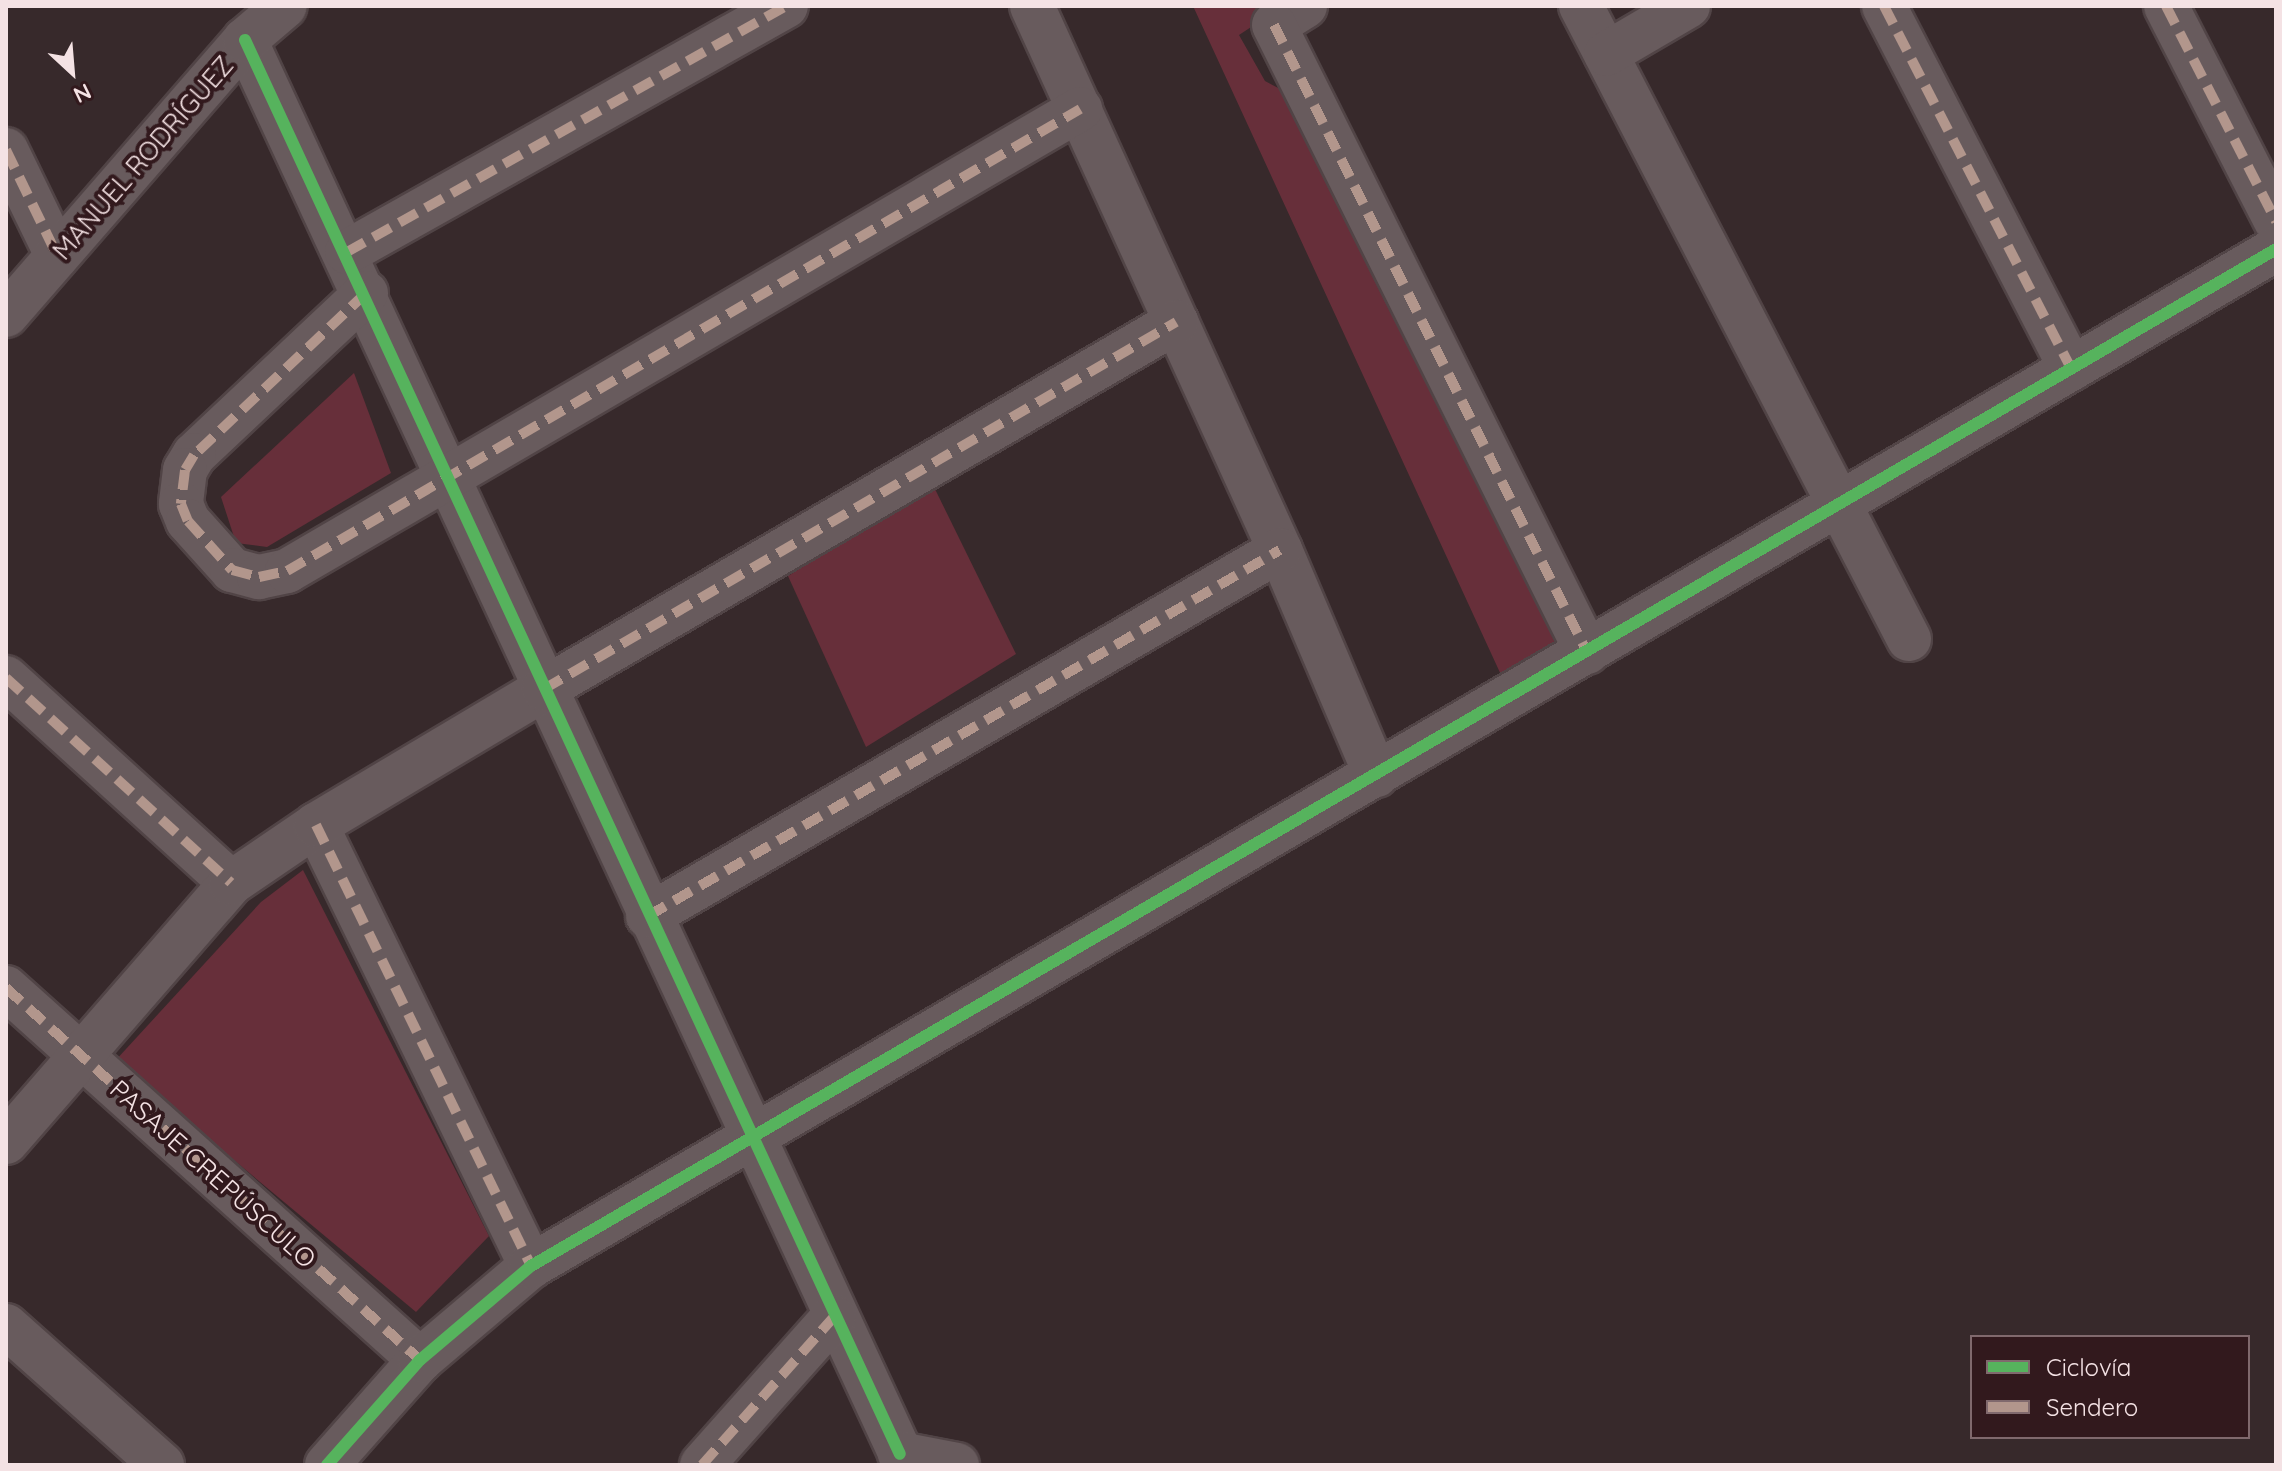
<!DOCTYPE html>
<html>
<head>
<meta charset="utf-8">
<style>
  body { margin:0 }
  #map { position:relative; width:2282px; height:1471px; overflow:hidden; background:#37292b; font-family:Quicksand,sans-serif }
  div>[style] { position:absolute }
  .green>* { inset:0; background:#672f3a }
  .roads { filter:drop-shadow(2px 0 #514446) drop-shadow(-2px 0 #514446) drop-shadow(0 2px #514446) drop-shadow(0 -2px #514446) }
  .minor>* { height:44px; margin:-22px; padding:0 22px; transform-origin:22px; border-radius:22px; background:#685b5d }
  .quiet>* { height:10px; margin-top:-5px; transform-origin:0; background:repeating-linear-gradient(90deg,#b2968c 0 20px,transparent 0 30px) }
  .cycleway>* { height:12px; margin:-6px; padding:0 6px; transform-origin:6px; border-radius:6px; background:#56b35d }
  span { translate:-50% -50%; white-space:nowrap; text-align:center; line-height:1.15; -webkit-text-stroke:8px #32191d; paint-order:stroke }
  .street-label { font-size:26px; color:#f4e2e4 }
  .frame { position:absolute; inset:0; border:8px solid #f4e2e4; pointer-events:none }
  .legend { position:absolute; left:1970px; top:1335px; width:280px; height:104px; box-sizing:border-box; background:#32191d; border:2px solid #80696d; margin:0; padding:10px 14px; list-style:none; font-size:24px; color:#f4e2e4 }
  .legend li { display:flex; align-items:center; gap:16px; height:40px }
  .legend b { width:40px; border:2px solid #80696d }
  .north { position:absolute; left:32px; top:32px; width:80px; height:80px; -webkit-text-stroke:6px #32191d; paint-order:stroke; rotate:154deg; font-size:22px; font-weight:700; line-height:32px; text-align:center; color:#f4e2e4 }
  .north::after { content:''; display:block; margin:auto; width:28px; height:36px; background:#f4e2e4; clip-path:polygon(50% 0,100% 100%,50% 72%,0 100%) }
</style>
</head>
<body>
<div id="map">
  <div class="green">
    <div style="clip-path:polygon(1193px 6px,1283px 6px,1239px 35px,1265px 81px,1284px 91px,1560px 639px,1502px 677px)"></div>
    <div style="clip-path:polygon(354px 373px,391px 473px,267px 547px,236px 543px,221px 497px)"></div>
    <div style="clip-path:polygon(933px 485px,1016px 654px,866px 747px,788px 576px)"></div>
    <div style="clip-path:polygon(303px 870px,489px 1236px,416px 1312px,115px 1061px,261px 902px)"></div>
  </div>
  <div class="roads">
    <div class="minor">
      <div style="left:1032px;top:6px;width:598px;rotate:65.49deg"></div>
      <div style="left:1280px;top:550px;width:245px;rotate:66.9deg"></div>
      <div style="left:1305px;top:6px;width:36px;rotate:148deg"></div>
      <div style="left:1274px;top:25px;width:701px;rotate:63.47deg"></div>
      <div style="left:1581px;top:6px;width:713px;rotate:62.61deg"></div>
      <div style="left:1884px;top:6px;width:408px;rotate:62.7deg"></div>
      <div style="left:2166px;top:6px;width:242px;rotate:62.9deg"></div>
      <div style="left:245px;top:40px;width:1571px;rotate:65.12deg"></div>
      <div style="left:1606px;top:54px;width:95px;rotate:-30.3deg"></div>
      <div style="left:6px;top:150px;width:117px;rotate:64.1deg"></div>
      <div style="left:347px;top:252px;width:503px;rotate:-29.26deg"></div>
      <div style="left:366px;top:293px;width:236px;rotate:136.7deg"></div>
      <div style="left:194px;top:455px;width:17px;rotate:121deg"></div>
      <div style="left:185px;top:470px;width:34px;rotate:97deg"></div>
      <div style="left:181px;top:504px;width:18px;rotate:68deg"></div>
      <div style="left:188px;top:521px;width:66px;rotate:48.1deg"></div>
      <div style="left:232px;top:570px;width:28px;rotate:15deg"></div>
      <div style="left:259px;top:577px;width:29px;rotate:-12deg"></div>
      <div style="left:287px;top:571px;width:918px;rotate:-30.22deg"></div>
      <div style="left:6px;top:315px;width:364px;rotate:-49deg"></div>
      <div style="left:245px;top:40px;width:52px;rotate:-40.4deg"></div>
      <div style="left:6px;top:678px;width:304px;rotate:42.3deg"></div>
      <div style="left:316px;top:825px;width:491px;rotate:64deg"></div>
      <div style="left:648px;top:916px;width:730px;rotate:-30.08deg"></div>
      <div style="left:6px;top:988px;width:557px;rotate:41.94deg"></div>
      <div style="left:6px;top:1142px;width:343px;rotate:-49deg"></div>
      <div style="left:231px;top:883px;width:103px;rotate:-34.3deg"></div>
      <div style="left:316px;top:825px;width:265px;rotate:-30.8deg"></div>
      <div style="left:544px;top:689px;width:731px;rotate:-30.14deg"></div>
      <div style="left:6px;top:1326px;width:209px;rotate:41.7deg"></div>
      <div style="left:900px;top:1454px;width:58px;rotate:10.9deg"></div>
      <div style="left:327px;top:1465px;width:140px;rotate:-48.5deg"></div>
      <div style="left:420px;top:1360px;width:145px;rotate:-40.3deg"></div>
      <div style="left:531px;top:1266px;width:2020px;rotate:-30.23deg"></div>
      <div style="left:702px;top:1465px;width:198px;rotate:-48.3deg"></div>
    </div>
  </div>
  <div class="quiet">
    <div style="left:1884px;top:6px;width:408px;rotate:62.7deg"></div>
    <div style="left:2166px;top:6px;width:242px;rotate:62.9deg"></div>
    <div style="left:1274px;top:25px;width:701px;rotate:63.47deg"></div>
    <div style="left:6px;top:150px;width:117px;rotate:64.1deg"></div>
    <div style="left:347px;top:252px;width:503px;rotate:-29.26deg"></div>
    <div style="left:366px;top:293px;width:236px;rotate:136.7deg"></div>
    <div style="left:194px;top:455px;width:17px;rotate:121deg"></div>
    <div style="left:185px;top:470px;width:34px;rotate:97deg"></div>
    <div style="left:181px;top:504px;width:18px;rotate:68deg"></div>
    <div style="left:188px;top:521px;width:66px;rotate:48.1deg"></div>
    <div style="left:232px;top:570px;width:28px;rotate:15deg"></div>
    <div style="left:259px;top:577px;width:29px;rotate:-12deg"></div>
    <div style="left:287px;top:571px;width:918px;rotate:-30.22deg"></div>
    <div style="left:6px;top:678px;width:304px;rotate:42.3deg"></div>
    <div style="left:544px;top:689px;width:731px;rotate:-30.14deg"></div>
    <div style="left:316px;top:825px;width:491px;rotate:64deg"></div>
    <div style="left:648px;top:916px;width:730px;rotate:-30.08deg"></div>
    <div style="left:6px;top:988px;width:557px;rotate:41.94deg"></div>
    <div style="left:702px;top:1465px;width:198px;rotate:-48.3deg"></div>
  </div>
  <div class="cycleway">
    <div style="left:245px;top:40px;width:1558px;rotate:65.15deg"></div>
    <div style="left:327px;top:1465px;width:140px;rotate:-48.5deg"></div>
    <div style="left:420px;top:1360px;width:145px;rotate:-40.3deg"></div>
    <div style="left:531px;top:1266px;width:2020px;rotate:-30.23deg"></div>
  </div>
  <div class="street-label">
    <span style="left:143px;top:158px;rotate:-49deg">MANUEL RODRÍGUEZ</span>
    <span style="left:213px;top:1174px;rotate:42deg">PASAJE CREPÚSCULO</span>
  </div>
  <div class="frame"></div>
  <ul class="legend">
  <li><b style="height:10px;background:#56b35d"></b>Ciclovía</li>
  <li><b style="height:10px;background:#b2968c"></b>Sendero</li>
  </ul>
  <div class="north">N</div>
</div>
</body>
</html>
